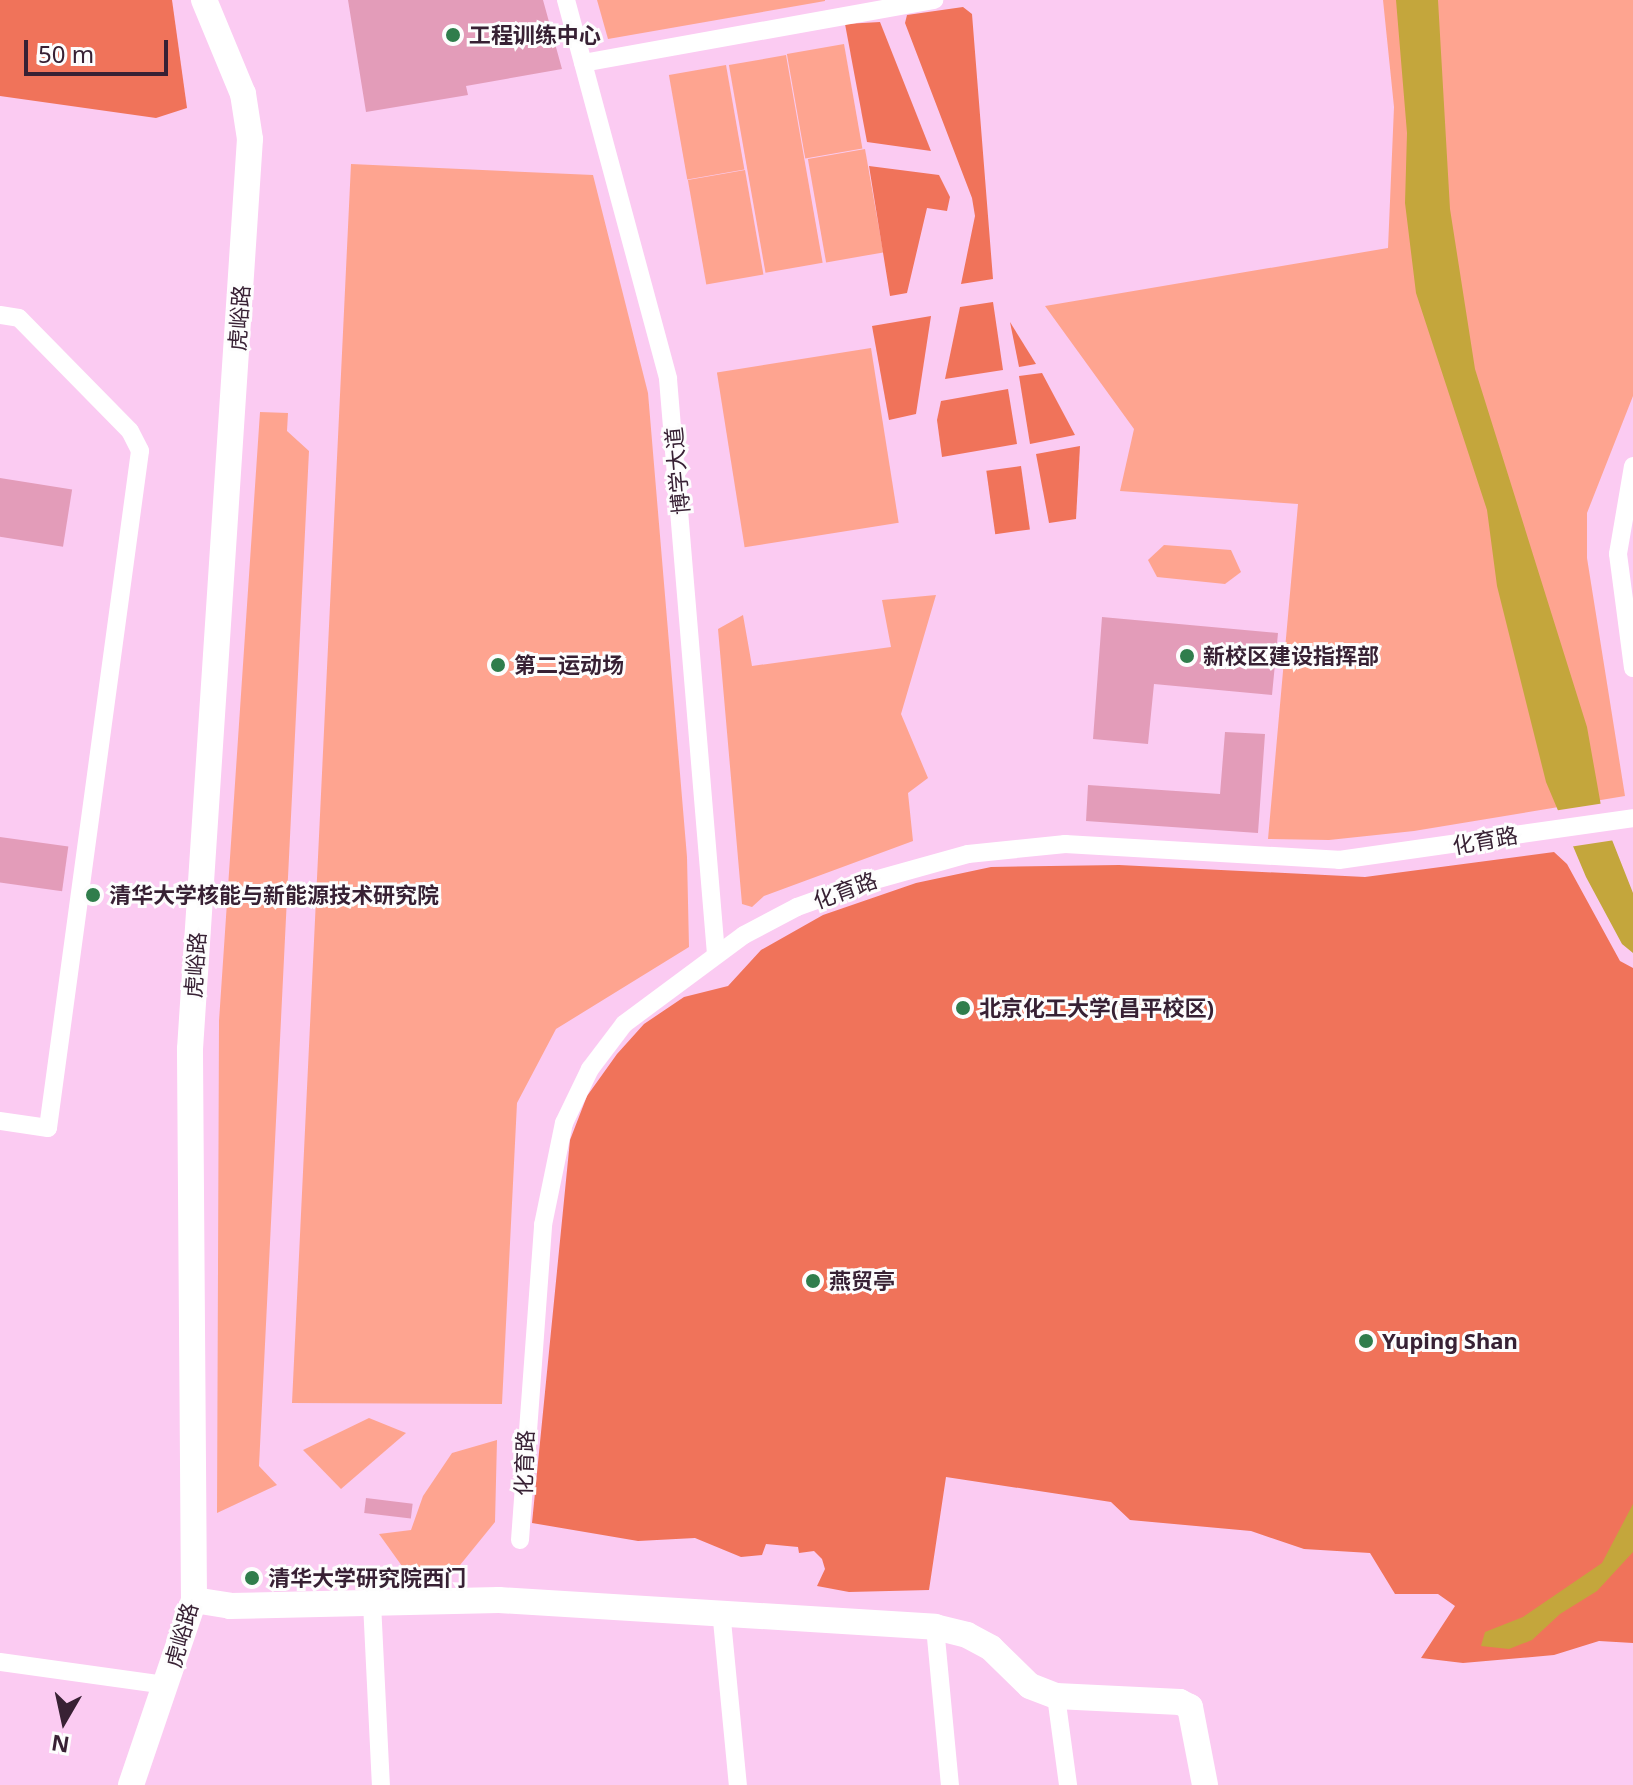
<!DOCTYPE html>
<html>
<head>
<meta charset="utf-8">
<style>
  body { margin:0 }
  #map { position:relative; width:1633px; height:1785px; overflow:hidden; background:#fbcbf2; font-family:"Noto Sans","Noto Sans SC",sans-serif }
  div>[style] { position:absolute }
  .green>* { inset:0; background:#fea490; transform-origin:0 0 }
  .forest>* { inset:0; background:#f0735a; transform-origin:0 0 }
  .water>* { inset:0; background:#c4a63c }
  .pier>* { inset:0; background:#fbcbf2 }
  .building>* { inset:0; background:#e39cb9; transform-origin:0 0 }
  .street>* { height:18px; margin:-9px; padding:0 9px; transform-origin:9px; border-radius:9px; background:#fff }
  .secondary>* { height:26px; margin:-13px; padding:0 13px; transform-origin:13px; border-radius:13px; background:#fff }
  .dots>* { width:22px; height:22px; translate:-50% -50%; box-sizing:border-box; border:4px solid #fdfdfd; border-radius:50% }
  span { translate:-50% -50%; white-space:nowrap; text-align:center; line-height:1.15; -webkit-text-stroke:6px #fdfdfd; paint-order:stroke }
  .poi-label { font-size:22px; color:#382134; font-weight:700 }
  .left { translate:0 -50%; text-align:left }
  .street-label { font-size:22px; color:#382134 }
  .north { position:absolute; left:24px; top:1681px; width:80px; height:80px; -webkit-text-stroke:6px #fdfdfd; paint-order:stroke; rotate:189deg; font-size:22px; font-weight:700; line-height:32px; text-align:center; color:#382134 }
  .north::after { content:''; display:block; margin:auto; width:28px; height:36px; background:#382134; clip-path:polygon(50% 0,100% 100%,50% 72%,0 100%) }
  .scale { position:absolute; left:24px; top:40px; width:144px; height:36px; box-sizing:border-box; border:4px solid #382134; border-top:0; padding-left:10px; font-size:24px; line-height:28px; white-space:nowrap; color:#382134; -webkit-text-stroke:6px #fdfdfd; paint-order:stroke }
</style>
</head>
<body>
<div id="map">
  <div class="green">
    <div style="clip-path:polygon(597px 0,825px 0,825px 1px,608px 39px)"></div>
    <div style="clip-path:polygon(1383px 0,1633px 0,1633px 396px,1587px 513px,1587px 558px,1625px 796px,1414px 831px,1329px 840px,1268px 839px,1298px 504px,1120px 491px,1134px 429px,1045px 306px,1388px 248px,1394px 107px)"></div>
    <div style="left:844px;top:44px;width:106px;height:58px;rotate:80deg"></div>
    <div style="left:786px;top:55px;width:211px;height:58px;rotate:80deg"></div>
    <div style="left:726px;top:65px;width:106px;height:58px;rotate:80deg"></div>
    <div style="left:865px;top:149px;width:105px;height:58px;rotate:80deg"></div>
    <div style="clip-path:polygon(351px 164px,593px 175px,648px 393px,687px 857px,689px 947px,556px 1029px,517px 1103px,502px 1404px,292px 1403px)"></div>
    <div style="left:745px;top:170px;width:106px;height:58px;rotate:80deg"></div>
    <div style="left:871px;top:348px;width:177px;height:156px;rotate:81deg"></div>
    <div style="clip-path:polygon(260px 412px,288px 413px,287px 431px,309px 451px,259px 1466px,277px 1485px,217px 1513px,219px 1021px)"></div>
    <div style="clip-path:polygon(1164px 545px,1231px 550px,1241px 572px,1225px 584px,1157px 577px,1148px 560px)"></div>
    <div style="clip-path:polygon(936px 595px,901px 714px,928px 778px,908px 793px,913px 841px,764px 896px,752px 907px,742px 904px,718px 629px,743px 615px,752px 666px,891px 647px,882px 600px)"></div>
    <div style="clip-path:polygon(369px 1418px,406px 1433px,341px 1489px,303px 1450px)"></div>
    <div style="clip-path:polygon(497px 1440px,495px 1522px,456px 1570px,417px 1587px,379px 1534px,411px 1530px,423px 1496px,452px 1453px)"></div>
  </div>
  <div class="forest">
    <div style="clip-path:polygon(0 0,172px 0,187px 108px,156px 118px,0 96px)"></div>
    <div style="clip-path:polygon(963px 7px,972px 14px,993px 279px,961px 284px,975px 216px,972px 198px,905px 23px,907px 15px)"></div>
    <div style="clip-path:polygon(880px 22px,931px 151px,867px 142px,845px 24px)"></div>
    <div style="clip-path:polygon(869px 166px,939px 175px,950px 197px,947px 211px,927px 208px,907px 293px,890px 296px)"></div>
    <div style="clip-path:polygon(993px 302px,1003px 370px,945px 379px,960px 307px)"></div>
    <div style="clip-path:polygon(931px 316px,916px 414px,889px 420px,872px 326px)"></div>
    <div style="clip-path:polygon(1010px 322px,1036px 364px,1019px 367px)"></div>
    <div style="clip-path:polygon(1042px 373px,1075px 435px,1030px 444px,1019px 376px)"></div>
    <div style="clip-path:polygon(1008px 389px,1017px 444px,942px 457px,937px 420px,941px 401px)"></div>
    <div style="clip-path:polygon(1080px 446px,1076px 519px,1049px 523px,1036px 454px)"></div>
    <div style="left:1021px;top:466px;width:64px;height:35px;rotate:82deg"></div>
    <div style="clip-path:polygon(1554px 852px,1567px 864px,1620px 961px,1633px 968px,1633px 1643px,1599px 1641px,1554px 1655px,1463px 1663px,1421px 1658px,1455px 1606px,1438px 1594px,1395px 1594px,1370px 1553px,1304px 1549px,1251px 1531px,1130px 1520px,1111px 1502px,946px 1477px,929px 1590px,849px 1592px,817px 1586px,825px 1569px,822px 1559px,814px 1551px,799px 1553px,798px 1547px,766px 1544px,762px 1555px,741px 1557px,695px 1538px,638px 1541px,532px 1523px,570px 1140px,587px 1096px,617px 1054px,644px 1024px,684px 997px,728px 986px,761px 950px,823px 915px,916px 883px,991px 867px,1119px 865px,1365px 877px)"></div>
  </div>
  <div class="water">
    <div style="clip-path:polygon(1396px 0,1438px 0,1450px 209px,1475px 369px,1587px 727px,1603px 817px,1633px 893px,1633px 953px,1622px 944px,1586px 877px,1546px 782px,1497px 586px,1487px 510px,1416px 293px,1405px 203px,1407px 133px)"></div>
    <div style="clip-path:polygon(1633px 1504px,1633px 1552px,1597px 1591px,1560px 1614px,1532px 1640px,1509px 1649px,1481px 1646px,1485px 1632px,1523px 1617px,1602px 1563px)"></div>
  </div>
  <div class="pier">
    <div style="clip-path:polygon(1605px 803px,1615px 840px,1569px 847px,1553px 811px)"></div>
  </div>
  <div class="building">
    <div style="clip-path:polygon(348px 0,543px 0,562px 69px,466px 86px,468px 95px,366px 112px)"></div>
    <div style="left:0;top:478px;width:73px;height:58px;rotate:9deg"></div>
    <div style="clip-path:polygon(1102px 617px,1278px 633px,1272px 695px,1154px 684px,1148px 744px,1093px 739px)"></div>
    <div style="clip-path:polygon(1225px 732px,1265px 734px,1258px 833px,1086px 821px,1088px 785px,1220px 794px)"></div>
    <div style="left:0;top:837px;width:69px;height:45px;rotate:8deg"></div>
    <div style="clip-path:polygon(815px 1270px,821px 1279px,814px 1290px,804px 1283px)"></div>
    <div style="left:366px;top:1498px;width:47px;height:15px;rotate:7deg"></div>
  </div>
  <div class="street">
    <div style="left:566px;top:0;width:392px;rotate:74.9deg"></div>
    <div style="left:668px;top:379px;width:577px;rotate:85.23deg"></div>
    <div style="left:583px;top:63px;width:357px;rotate:-10.2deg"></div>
    <div style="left:0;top:315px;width:19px;rotate:9deg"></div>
    <div style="left:19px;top:318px;width:158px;rotate:45.5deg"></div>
    <div style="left:130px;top:431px;width:22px;rotate:63deg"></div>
    <div style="left:140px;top:451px;width:683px;rotate:97.74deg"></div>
    <div style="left:48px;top:1128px;width:49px;rotate:-171.7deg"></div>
    <div style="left:1633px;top:466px;width:89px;rotate:99.7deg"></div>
    <div style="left:1618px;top:554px;width:115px;rotate:82.5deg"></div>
    <div style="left:520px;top:1540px;width:316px;rotate:-85.8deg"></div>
    <div style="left:543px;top:1225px;width:104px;rotate:-78.4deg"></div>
    <div style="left:564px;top:1123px;width:60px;rotate:-64.3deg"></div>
    <div style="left:590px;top:1069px;width:56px;rotate:-52.9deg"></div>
    <div style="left:624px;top:1024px;width:149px;rotate:-36.6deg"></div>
    <div style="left:744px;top:935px;width:60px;rotate:-27.8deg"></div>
    <div style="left:797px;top:907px;width:71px;rotate:-19.7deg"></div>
    <div style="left:864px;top:883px;width:108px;rotate:-15.6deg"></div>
    <div style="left:968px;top:854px;width:98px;rotate:-5.9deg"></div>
    <div style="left:1065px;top:844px;width:274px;rotate:3.3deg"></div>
    <div style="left:1339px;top:860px;width:297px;rotate:-8.1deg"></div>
    <div style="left:372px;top:1603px;width:182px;rotate:87.2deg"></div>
    <div style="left:721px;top:1610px;width:176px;rotate:84.5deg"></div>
    <div style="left:935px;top:1627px;width:159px;rotate:84.6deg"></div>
    <div style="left:0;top:1662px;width:168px;rotate:7.9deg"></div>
    <div style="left:1056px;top:1696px;width:90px;rotate:82.3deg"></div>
  </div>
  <div class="secondary">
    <div style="left:194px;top:1600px;width:36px;rotate:9deg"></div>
    <div style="left:230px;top:1606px;width:269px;rotate:-1.3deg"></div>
    <div style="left:499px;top:1600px;width:437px;rotate:3.5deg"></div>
    <div style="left:935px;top:1627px;width:33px;rotate:14deg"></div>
    <div style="left:967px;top:1635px;width:27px;rotate:28deg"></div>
    <div style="left:991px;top:1648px;width:54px;rotate:44.3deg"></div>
    <div style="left:1030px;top:1686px;width:28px;rotate:21deg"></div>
    <div style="left:1056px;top:1696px;width:124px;rotate:2.8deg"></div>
    <div style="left:1180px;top:1702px;width:11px;rotate:27deg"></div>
    <div style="left:1190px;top:1707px;width:79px;rotate:79.1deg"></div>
    <div style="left:131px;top:1785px;width:195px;rotate:-71.2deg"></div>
    <div style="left:194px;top:1600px;width:551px;rotate:-90.42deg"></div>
    <div style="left:190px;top:1049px;width:912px;rotate:-86.23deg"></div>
    <div style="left:250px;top:139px;width:46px;rotate:-98.8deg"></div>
    <div style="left:243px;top:94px;width:102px;rotate:-112.5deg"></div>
  </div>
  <div class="dots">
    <div style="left:453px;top:35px;background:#307d4c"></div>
    <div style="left:1187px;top:656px;background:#307d4c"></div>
    <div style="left:498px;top:665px;background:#307d4c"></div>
    <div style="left:93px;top:895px;background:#307d4c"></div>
    <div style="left:963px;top:1008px;background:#307d4c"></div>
    <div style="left:813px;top:1281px;background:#307d4c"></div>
    <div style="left:1366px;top:1341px;background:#307d4c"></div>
    <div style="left:252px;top:1578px;background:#307d4c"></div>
  </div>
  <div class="poi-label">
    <span class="left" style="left:469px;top:35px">工程训练中心</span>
    <span class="left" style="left:1203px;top:656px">新校区建设指挥部</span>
    <span class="left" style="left:514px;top:665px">第二运动场</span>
    <span class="left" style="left:109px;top:895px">清华大学核能与新能源技术研究院</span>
    <span class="left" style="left:979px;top:1008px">北京化工大学(昌平校区)</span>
    <span class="left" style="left:829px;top:1281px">燕贸亭</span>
    <span class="left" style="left:1382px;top:1341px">Yuping Shan</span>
    <span class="left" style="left:268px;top:1578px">清华大学研究院西门</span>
  </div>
  <div class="street-label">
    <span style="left:239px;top:318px;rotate:-86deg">虎峪路</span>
    <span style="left:677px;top:471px;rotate:-95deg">博学大道</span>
    <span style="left:1485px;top:840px;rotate:-10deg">化育路</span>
    <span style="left:845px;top:890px;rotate:-20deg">化育路</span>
    <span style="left:195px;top:965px;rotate:-86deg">虎峪路</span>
    <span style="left:524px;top:1463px;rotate:-88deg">化育路</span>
    <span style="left:181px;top:1635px;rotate:-74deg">虎峪路</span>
  </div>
  <div class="north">N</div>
  <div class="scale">50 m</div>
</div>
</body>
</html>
